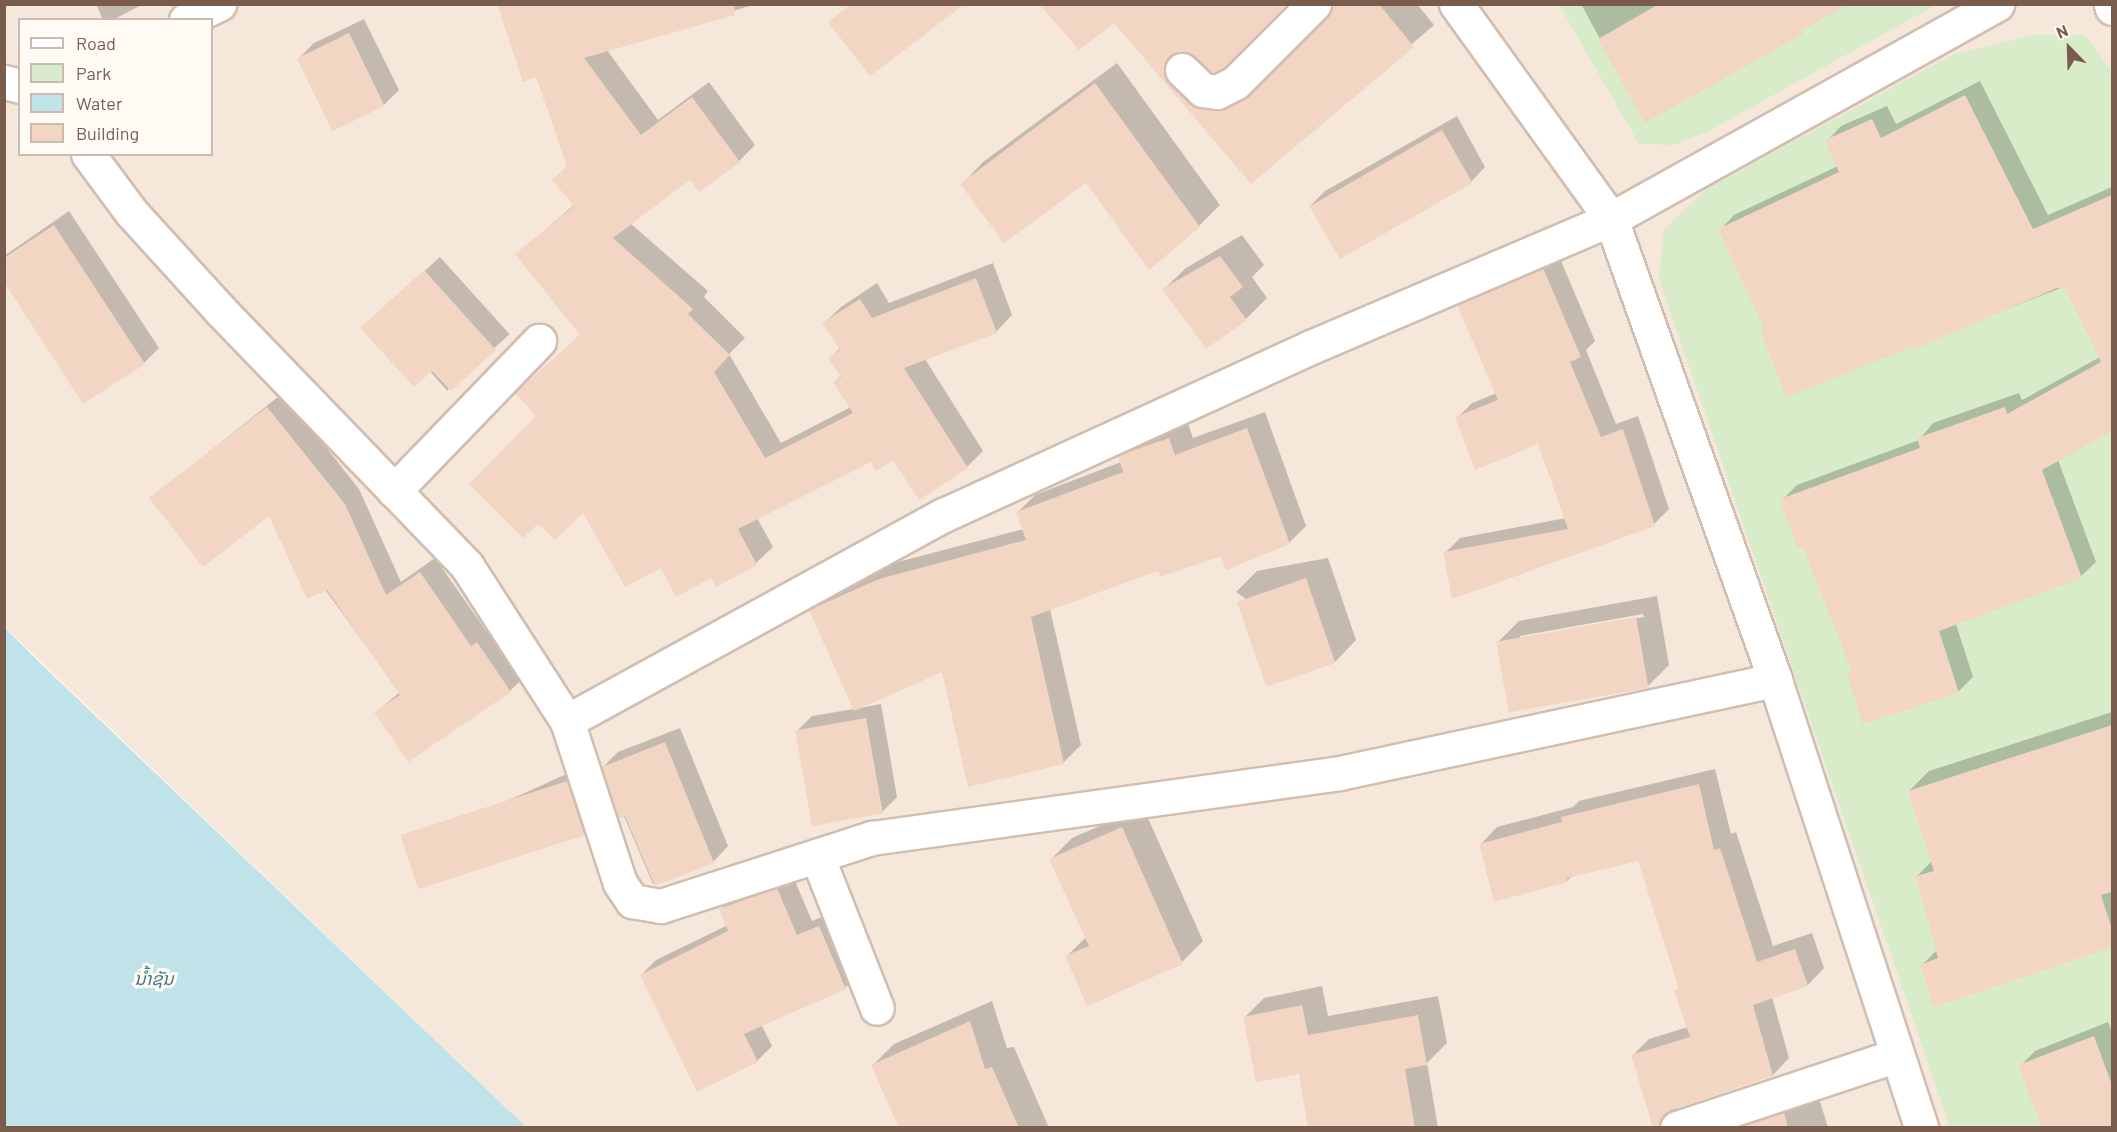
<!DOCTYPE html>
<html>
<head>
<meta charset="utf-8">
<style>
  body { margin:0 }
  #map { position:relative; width:2117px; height:1132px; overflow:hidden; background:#fdf6ec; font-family:Barlow,"Noto Sans Lao",sans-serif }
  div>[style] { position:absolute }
  .residential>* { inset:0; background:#f5e8da }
  .green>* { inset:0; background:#d8ecc9 }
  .water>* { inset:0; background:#bfe3e8 }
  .shadow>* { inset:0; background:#0003; transform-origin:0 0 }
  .building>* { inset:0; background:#f3d5c3; transform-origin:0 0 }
  .roads { filter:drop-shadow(2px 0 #d1beb0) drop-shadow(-2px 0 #d1beb0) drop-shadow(0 2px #d1beb0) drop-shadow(0 -2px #d1beb0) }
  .minor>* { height:33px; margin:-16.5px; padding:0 16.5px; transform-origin:16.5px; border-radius:16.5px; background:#fff }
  span { translate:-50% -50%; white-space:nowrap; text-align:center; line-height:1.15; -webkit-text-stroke:6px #fffaf3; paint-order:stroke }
  .water-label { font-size:18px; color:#437c86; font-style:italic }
  .frame { position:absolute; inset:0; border:6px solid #7a5c4d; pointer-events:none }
  .legend { position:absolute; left:18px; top:18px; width:195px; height:138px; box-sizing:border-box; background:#fffaf3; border:2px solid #cabbb1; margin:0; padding:8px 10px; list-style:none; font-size:18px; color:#7a5c4d }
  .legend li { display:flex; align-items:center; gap:12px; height:30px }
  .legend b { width:30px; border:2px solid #cabbb1 }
  .north { position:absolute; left:2039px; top:18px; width:60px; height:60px; -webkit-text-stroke:4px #fffaf3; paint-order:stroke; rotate:337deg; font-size:16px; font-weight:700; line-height:24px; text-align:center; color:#7a5c4d }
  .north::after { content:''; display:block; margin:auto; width:21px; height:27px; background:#7a5c4d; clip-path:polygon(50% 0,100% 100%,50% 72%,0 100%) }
</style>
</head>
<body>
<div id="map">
  <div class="residential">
    <div style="clip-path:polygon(evenodd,4px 5px,2112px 5px,2112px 1127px,526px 1127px,5px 627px,4px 5px,20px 20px,212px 20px,212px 154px,20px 154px,20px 20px)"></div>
  </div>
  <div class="green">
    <div style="clip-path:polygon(1559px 5px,1936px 5px,1707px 132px,1674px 145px,1639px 144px)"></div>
    <div style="clip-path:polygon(2033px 35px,2085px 35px,2112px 72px,2112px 1127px,1950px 1127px,1659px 279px,1664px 230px,1706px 189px,1952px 55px)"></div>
  </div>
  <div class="water">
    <div style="clip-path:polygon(4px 627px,39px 662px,526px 1127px,5px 1127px)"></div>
  </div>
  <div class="shadow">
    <div style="clip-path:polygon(96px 4px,143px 4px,113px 20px,103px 20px)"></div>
    <div style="clip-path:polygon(498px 4px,756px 4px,607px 50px,658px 120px,709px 82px,755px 145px,739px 161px,691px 178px,630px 223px,708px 291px,704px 297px,745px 338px,729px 354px,781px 443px,851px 407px,835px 382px,841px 375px,830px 358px,840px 348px,824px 323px,841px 307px,877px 283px,889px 303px,993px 263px,1012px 315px,996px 332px,925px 359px,983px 451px,967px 467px,894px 458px,872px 460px,757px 518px,773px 547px,756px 563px,716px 585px,712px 576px,662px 566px,517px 393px,581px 334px,517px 254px,575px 204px,568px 165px,537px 75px)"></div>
    <div style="clip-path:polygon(1285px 4px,1184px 54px,1212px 83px,1237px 90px,1266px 79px,1349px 4px,1417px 4px,1434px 25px,1251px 182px,1114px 21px,1050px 14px)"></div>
    <div style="clip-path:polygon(1581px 4px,1846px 4px,1645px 121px)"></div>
    <div style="clip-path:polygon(364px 19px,399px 90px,384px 105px,299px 58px,314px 43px)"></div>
    <div style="clip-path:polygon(1117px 63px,1220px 205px,1199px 226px,1086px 181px,962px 184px,983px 162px)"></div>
    <div style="clip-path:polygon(1980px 81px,2048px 215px,2112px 187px,2112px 430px,2058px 460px,2096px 562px,2081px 576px,1956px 624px,1973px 677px,1958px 692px,1849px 675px,1853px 670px,1804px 545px,1782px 500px,1797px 485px,1919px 440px,1933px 423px,2019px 393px,2022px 400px,2100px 357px,2066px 286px,1787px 395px,1762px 332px,1766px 328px,1720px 230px,1734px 215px,1838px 166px,1827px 141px,1841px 126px,1887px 106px,1896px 124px)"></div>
    <div style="clip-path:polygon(1457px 116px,1485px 167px,1471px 182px,1310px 206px,1325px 191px)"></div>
    <div style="clip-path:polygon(69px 211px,159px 348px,144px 363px,4px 280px,4px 256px)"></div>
    <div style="clip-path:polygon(1242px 235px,1264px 265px,1252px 277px,1267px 298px,1246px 319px,1164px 289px,1186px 268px)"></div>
    <div style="clip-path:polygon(1558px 254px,1595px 341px,1586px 350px,1616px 424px,1638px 416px,1669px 509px,1654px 524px,1445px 553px,1460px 538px,1566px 518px,1539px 442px,1457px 418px,1472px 403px,1497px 393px,1459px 305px,1474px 290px)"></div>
    <div style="left:440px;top:257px;width:104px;height:84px;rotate:48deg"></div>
    <div style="clip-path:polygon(283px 393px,359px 489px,401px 582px,435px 558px,487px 632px,492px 628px,525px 676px,510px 691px,376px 712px,400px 692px,269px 513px,151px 498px)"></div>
    <div style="clip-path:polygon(1265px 412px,1306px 526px,1289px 543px,1159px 569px,1050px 609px,1081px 745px,1063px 763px,943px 670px,860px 708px,881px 704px,897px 797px,882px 812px,797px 731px,812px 716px,854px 709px,812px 610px,830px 592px,898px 562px,1024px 529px,1017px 513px,1035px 495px,1121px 462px,1119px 457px,1137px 439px,1187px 421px,1193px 438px)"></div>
    <div style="clip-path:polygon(1328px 558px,1356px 640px,1335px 662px,1236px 592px,1257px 571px)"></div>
    <div style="clip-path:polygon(evenodd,1657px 596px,1669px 665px,1647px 687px,1498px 642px,1519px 621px,1657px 596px,1643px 614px,1644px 617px,1520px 639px,1520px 636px,1643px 614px)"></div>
    <div style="clip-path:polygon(2112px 712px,2112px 945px,1935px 1005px,1922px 965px,1938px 949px,1917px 876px,1932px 861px,1909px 791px,1929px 771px)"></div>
    <div style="clip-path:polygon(680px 728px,728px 846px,714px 861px,653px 884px,603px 767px,618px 752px)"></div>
    <div style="clip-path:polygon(582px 767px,599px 819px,584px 834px,410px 853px,425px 838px)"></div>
    <div style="clip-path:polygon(1715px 769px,1731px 834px,1736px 832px,1773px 946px,1812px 933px,1824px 968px,1808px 985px,1772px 997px,1789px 1058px,1773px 1075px,1677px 1107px,1675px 1116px,1689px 1128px,1654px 1128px,1633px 1055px,1649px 1039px,1688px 1027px,1676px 991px,1680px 987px,1639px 859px,1573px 875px,1567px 881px,1481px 844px,1497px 827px,1573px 807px,1579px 801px)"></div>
    <div style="clip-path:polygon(1143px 807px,1203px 941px,1182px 962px,1067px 956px,1086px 937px,1051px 859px,1072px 838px)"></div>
    <div style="clip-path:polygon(792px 874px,812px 921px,834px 912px,860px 973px,845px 988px,761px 1024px,772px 1046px,757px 1061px,641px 975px,656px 960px,728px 925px,721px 909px,736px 894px)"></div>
    <div style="clip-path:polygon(1322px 986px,1328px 1016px,1438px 996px,1447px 1043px,1427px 1063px,1438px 1128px,1310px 1128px,1300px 1072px,1244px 1018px,1264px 998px)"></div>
    <div style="clip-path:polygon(992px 1001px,1007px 1048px,1014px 1047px,1049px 1128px,900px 1128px,873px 1065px,894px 1044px)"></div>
    <div style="clip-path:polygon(2108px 1022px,2112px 1032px,2112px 1128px,2035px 1128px,2042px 1125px,2020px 1066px,2035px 1051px)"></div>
    <div style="clip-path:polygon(1817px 1091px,1828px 1128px,1708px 1128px)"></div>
  </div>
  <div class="building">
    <div style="clip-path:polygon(497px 4px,734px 4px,735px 15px,584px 58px,641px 135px,692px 97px,740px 162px,699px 192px,690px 180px,613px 238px,693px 309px,688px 314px,730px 355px,714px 372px,765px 458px,853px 413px,833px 382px,841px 377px,828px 358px,840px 350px,822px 323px,860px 299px,872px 318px,976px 278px,997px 333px,904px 368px,968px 468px,919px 500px,893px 460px,876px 471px,871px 462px,738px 529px,757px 565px,716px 587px,711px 578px,676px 597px,661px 568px,625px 587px,583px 513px,555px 540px,538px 524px,523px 538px,469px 484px,536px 416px,515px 393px,580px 335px,515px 254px,574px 206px,552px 180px,567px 166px,536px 77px,523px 82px)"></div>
    <div style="clip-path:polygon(851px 4px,965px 4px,870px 76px,828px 22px)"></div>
    <div style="clip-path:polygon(1039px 4px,1287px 4px,1224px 68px,1214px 73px,1187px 52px,1168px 58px,1164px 75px,1169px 84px,1191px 104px,1214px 111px,1248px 96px,1327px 17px,1332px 4px,1379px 4px,1414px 47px,1251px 184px,1114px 23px,1079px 50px)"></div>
    <div style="clip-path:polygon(1659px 4px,1848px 4px,1801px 31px,1803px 34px,1645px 123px,1598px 39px)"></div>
    <div style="left:349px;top:33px;width:81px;height:58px;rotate:64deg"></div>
    <div style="clip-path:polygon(1095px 83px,1200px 227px,1149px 270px,1086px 183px,1004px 243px,960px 184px)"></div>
    <div style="clip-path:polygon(1965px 95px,2033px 229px,2112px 195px,2112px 431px,2042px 470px,2082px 578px,1939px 631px,1959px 693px,1863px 724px,1847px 674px,1852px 672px,1803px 547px,1798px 549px,1780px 499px,1920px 448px,1917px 438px,2005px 407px,2007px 414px,2101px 362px,2065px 288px,2057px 288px,1912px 350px,1911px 347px,1786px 397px,1761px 332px,1765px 330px,1718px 229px,1839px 172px,1825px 140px,1872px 119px,1881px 138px)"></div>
    <div style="left:1442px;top:130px;width:61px;height:153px;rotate:60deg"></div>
    <div style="clip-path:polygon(54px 225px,145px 364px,83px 404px,4px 282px,4px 258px)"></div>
    <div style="clip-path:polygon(1220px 256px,1243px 287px,1230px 297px,1247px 320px,1206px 349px,1162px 289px)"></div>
    <div style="clip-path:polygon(1543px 268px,1581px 357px,1570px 362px,1601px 437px,1623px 429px,1655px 526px,1452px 599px,1443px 552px,1568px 529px,1538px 444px,1475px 470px,1455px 417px,1498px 400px,1457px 305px)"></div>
    <div style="clip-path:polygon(424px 270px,496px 350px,451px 391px,432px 371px,414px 387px,360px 328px)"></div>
    <div style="clip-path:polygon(267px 407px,345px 504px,386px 595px,420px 572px,471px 646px,477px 642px,511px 692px,408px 762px,374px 712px,400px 695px,327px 590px,307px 599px,269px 516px,203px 567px,149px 498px)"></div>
    <div style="clip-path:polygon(1247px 428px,1290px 544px,1226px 570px,1221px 556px,1160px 577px,1158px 571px,1031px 617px,1064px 764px,968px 787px,942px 672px,854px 711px,809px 610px,879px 579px,1026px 540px,1016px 512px,1123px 472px,1118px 456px,1122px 454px,1169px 438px,1175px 455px)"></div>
    <div style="left:1306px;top:578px;width:90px;height:73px;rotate:71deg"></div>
    <div style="left:1636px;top:617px;width:72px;height:142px;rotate:80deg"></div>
    <div style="left:866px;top:718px;width:97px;height:72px;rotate:80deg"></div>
    <div style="clip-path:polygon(2112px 725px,2112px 892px,2101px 895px,2112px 929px,2112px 947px,1934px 1007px,1920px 965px,1938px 958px,1916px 876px,1934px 871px,1908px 791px)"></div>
    <div style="clip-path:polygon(665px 742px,714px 863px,655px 886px,625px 816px,619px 819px,602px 767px)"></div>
    <div style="left:567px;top:781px;width:57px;height:175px;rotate:72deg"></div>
    <div style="clip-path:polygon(1699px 784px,1714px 850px,1720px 848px,1757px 962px,1795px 949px,1808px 986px,1753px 1005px,1773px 1076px,1671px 1110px,1663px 1116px,1659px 1128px,1653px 1128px,1631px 1055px,1690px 1037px,1674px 991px,1679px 989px,1638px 861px,1567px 878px,1568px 882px,1494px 902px,1479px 844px,1562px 822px,1561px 817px)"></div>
    <div style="clip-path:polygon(1122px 827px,1183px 964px,1087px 1006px,1065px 956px,1089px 946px,1049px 859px)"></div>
    <div style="clip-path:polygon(777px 888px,797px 935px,819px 926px,846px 989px,744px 1034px,758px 1062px,697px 1092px,640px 975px,728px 931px,719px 909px)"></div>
    <div style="clip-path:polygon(1302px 1005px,1308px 1035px,1418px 1015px,1427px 1065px,1405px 1069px,1415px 1128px,1308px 1128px,1299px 1074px,1256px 1082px,1243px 1017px)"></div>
    <div style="clip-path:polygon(970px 1021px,985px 1069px,992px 1067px,1019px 1128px,899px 1128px,871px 1065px)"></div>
    <div style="clip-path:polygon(2094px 1036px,2112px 1085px,2112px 1128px,2042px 1128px,2018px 1065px)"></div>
    <div style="clip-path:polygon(1784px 1112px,1788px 1128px,1738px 1128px)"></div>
  </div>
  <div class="roads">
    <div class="minor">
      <div style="left:1456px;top:4px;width:265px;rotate:54.2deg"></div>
      <div style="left:1611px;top:219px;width:489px;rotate:70.4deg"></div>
      <div style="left:1775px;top:680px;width:471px;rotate:71.9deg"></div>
      <div style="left:2111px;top:4px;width:4px;rotate:76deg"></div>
      <div style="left:186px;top:20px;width:37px;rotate:-26deg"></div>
      <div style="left:1182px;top:70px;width:29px;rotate:44deg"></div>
      <div style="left:1203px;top:90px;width:14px;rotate:8deg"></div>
      <div style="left:1217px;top:92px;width:20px;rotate:-27deg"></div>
      <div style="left:1235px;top:83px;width:112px;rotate:-45deg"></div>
      <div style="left:4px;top:82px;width:16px;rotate:14deg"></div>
      <div style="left:88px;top:154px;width:72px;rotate:53.4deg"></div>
      <div style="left:131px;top:212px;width:134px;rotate:47.7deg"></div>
      <div style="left:221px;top:311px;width:354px;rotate:46deg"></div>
      <div style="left:467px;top:566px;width:184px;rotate:57.2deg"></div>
      <div style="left:567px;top:721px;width:170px;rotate:71.9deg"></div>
      <div style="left:620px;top:883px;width:22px;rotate:56deg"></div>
      <div style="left:632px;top:901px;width:29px;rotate:10deg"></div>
      <div style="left:661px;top:906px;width:222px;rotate:-17.9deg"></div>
      <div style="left:872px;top:838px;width:472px;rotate:-7.9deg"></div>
      <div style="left:1340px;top:773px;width:445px;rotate:-12.1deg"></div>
      <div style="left:394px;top:491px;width:209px;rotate:-46deg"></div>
      <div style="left:567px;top:721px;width:430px;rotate:-28.7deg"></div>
      <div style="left:944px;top:515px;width:404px;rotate:-24.6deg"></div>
      <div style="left:1311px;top:347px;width:326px;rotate:-23.1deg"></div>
      <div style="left:1611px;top:219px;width:442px;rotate:-29.1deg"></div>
      <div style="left:817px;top:856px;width:163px;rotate:68.5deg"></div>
      <div style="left:1677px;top:1128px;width:230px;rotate:-18.3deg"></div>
    </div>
  </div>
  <div class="water-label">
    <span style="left:154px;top:978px">ນ້ຳຊັນ</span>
  </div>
  <div class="frame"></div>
  <ul class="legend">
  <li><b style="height:8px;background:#fff"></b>Road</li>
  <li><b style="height:16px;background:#d8ecc9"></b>Park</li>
  <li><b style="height:16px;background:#bfe3e8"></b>Water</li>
  <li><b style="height:16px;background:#f3d5c3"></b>Building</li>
  </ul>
  <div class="north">N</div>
</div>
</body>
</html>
